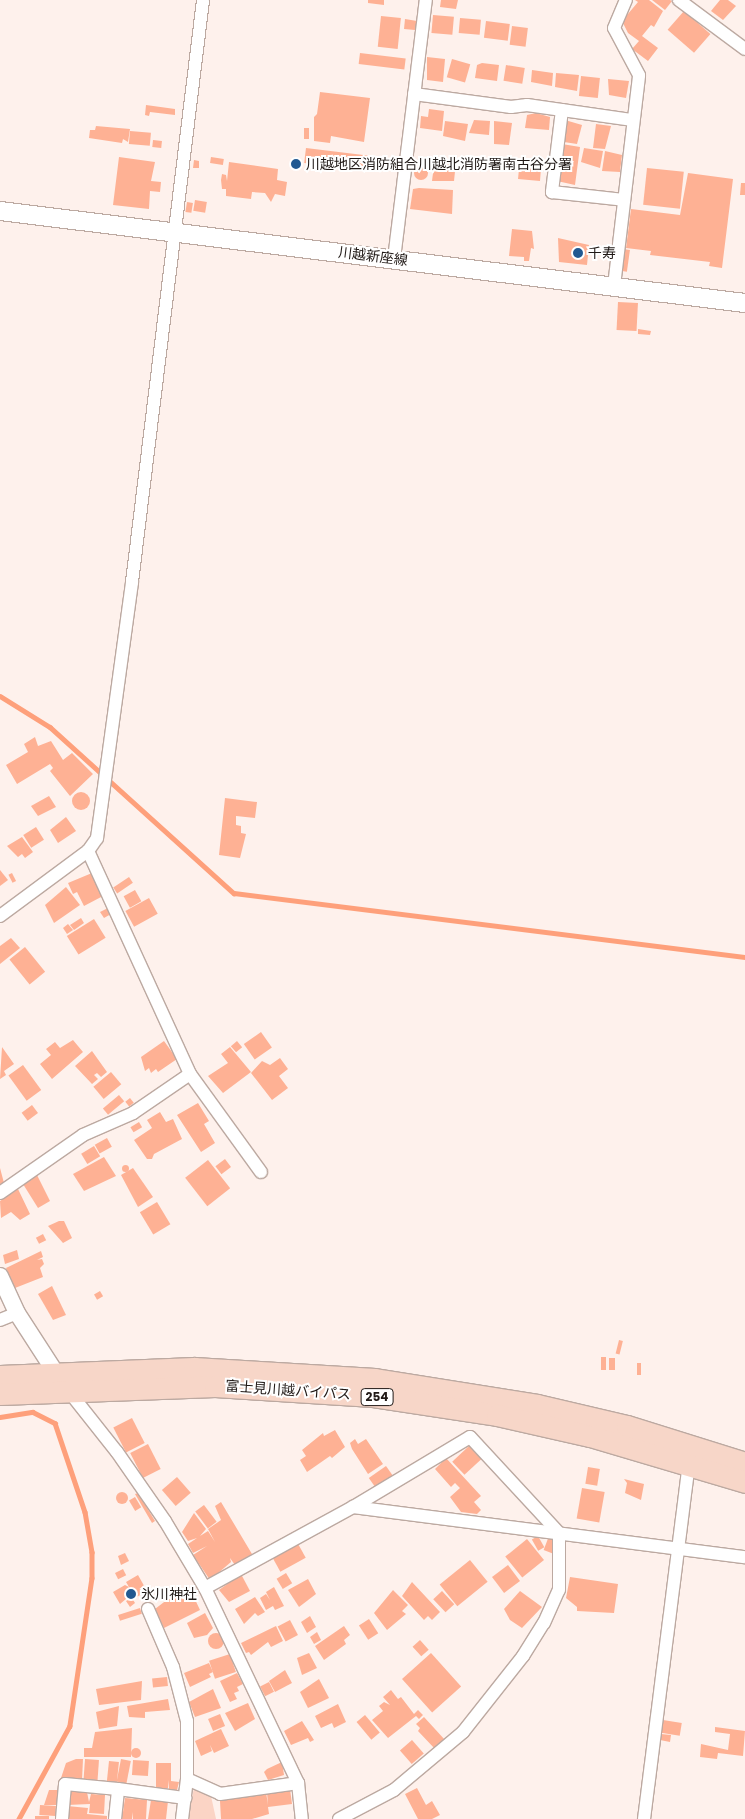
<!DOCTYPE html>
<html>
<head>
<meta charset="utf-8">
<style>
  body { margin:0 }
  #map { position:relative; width:745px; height:1819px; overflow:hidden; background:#fef1ec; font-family:Poppins,"Noto Sans JP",sans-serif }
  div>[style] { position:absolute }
  .green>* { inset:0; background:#fbd4c5 }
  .stream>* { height:4.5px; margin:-2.25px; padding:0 2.25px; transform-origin:2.25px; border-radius:2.25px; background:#fea07b }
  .building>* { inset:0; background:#feb194; transform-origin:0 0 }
  .round { border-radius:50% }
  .roads { filter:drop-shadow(1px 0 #bca9a1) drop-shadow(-1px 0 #bca9a1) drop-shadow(0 1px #bca9a1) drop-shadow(0 -1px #bca9a1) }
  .minor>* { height:12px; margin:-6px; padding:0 6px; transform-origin:6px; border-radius:6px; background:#fff }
  .tertiary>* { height:16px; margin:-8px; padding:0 8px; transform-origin:8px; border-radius:8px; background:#fff }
  .secondary>* { height:18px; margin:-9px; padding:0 9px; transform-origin:9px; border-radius:9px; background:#fff }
  .trunk>* { height:21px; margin:-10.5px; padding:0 10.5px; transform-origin:10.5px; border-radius:10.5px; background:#f7d6c8 }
  .dots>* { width:14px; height:14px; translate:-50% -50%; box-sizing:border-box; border:2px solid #fff; border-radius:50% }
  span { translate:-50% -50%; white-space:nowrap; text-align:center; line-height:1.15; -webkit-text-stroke:4px #fff; paint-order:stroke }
  .shield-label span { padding:1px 4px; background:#fff; border:1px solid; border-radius:4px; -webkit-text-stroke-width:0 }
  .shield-label { font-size:12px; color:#201916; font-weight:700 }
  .poi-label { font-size:14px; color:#201916 }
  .left { translate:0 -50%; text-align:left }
  .street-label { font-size:14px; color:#201916 }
</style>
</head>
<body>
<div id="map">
  <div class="green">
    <div style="clip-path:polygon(194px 1789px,211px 1796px,216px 1819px,186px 1819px)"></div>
  </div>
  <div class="stream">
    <div style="left:0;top:696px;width:59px;rotate:31.8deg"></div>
    <div style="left:50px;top:727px;width:248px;rotate:42.1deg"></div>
    <div style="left:234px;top:893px;width:515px;rotate:7.14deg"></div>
    <div style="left:0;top:1417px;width:33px;rotate:-9deg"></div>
    <div style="left:33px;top:1412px;width:25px;rotate:27deg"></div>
    <div style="left:55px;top:1423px;width:94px;rotate:71.4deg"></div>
    <div style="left:85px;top:1512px;width:41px;rotate:80.1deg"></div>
    <div style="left:92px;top:1552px;width:26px;rotate:90deg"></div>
    <div style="left:92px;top:1578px;width:150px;rotate:98.5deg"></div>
    <div style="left:70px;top:1726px;width:106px;rotate:118.7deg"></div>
  </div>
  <div class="building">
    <div style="clip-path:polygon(368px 0,384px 0,384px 5px,368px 3px)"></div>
    <div style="clip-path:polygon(441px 0,458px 0,456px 9px,440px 7px)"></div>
    <div style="clip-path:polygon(635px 0,649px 0,663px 11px,654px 27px,651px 25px,642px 36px,658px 48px,648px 61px,632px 49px,639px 41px,628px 33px,622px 21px,638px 2px)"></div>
    <div style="clip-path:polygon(652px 0,670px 0,672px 1px,665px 10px)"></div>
    <div style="clip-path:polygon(720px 0,728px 0,736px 6px,723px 20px,711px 11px)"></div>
    <div style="left:684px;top:11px;width:35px;height:25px;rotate:41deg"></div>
    <div style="left:433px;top:15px;width:21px;height:18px;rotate:5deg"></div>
    <div style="left:381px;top:16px;width:20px;height:31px;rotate:6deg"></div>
    <div style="left:460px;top:18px;width:21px;height:15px;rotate:5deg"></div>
    <div style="clip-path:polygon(405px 19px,417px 21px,415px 30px,404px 29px)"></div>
    <div style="left:486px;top:21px;width:24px;height:17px;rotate:7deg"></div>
    <div style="left:512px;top:26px;width:16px;height:19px;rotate:7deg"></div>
    <div style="left:360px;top:53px;width:46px;height:11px;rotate:7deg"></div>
    <div style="clip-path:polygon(427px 57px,445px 59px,443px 82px,427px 80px)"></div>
    <div style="left:452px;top:59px;width:19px;height:19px;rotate:16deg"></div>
    <div style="clip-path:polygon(482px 63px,499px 65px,497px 81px,475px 78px,477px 65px)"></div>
    <div style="left:506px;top:65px;width:19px;height:16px;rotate:9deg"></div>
    <div style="clip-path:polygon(532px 70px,553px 73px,552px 86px,531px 82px)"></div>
    <div style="clip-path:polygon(556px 73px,579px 75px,577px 91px,555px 87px)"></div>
    <div style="left:581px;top:76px;width:19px;height:20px;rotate:6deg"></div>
    <div style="clip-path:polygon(608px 79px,629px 81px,626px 98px,609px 95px)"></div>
    <div style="clip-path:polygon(320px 92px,370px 98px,364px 142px,331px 136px,330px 143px,314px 141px,314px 117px,317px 114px)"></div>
    <div style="clip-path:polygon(146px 105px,175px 109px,175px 115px,150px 112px,149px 116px,145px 115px)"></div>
    <div style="clip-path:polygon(429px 109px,444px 111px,442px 131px,420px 128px,421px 116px,428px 117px)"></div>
    <div style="clip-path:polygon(536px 113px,550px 117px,549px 130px,525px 128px,527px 115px)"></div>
    <div style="clip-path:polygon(474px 120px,490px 121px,489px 135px,469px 133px)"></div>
    <div style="clip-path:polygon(565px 120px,582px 125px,577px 144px,564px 142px)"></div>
    <div style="clip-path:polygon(445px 121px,468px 124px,465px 141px,443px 136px)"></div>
    <div style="clip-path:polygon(494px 121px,512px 123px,509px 145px,494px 144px)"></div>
    <div style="clip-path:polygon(596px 124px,611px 126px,605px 149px,593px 148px)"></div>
    <div style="clip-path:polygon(96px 126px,130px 129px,128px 142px,123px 139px,122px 143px,89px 138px,90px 130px,95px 130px)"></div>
    <div style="left:304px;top:128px;width:5px;height:11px"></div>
    <div style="left:130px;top:131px;width:21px;height:13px;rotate:5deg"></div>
    <div style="left:153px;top:140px;width:9px;height:7px;rotate:6deg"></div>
    <div style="clip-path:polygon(562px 144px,580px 147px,575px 185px,557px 181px,559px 169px,563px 169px,563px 163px,560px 163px)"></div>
    <div style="left:306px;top:148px;width:70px;height:15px;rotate:7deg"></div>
    <div style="clip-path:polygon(584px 148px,603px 151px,600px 168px,581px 162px)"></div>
    <div style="clip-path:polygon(605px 151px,622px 155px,620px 172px,602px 171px)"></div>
    <div style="clip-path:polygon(119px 157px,155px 162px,151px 181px,161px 182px,160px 192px,150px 191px,149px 209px,113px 205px)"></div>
    <div style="left:211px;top:157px;width:13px;height:6px;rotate:9deg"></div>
    <div style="clip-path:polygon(435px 158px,456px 162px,454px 181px,432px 181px)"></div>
    <div style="clip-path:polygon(194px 160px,199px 161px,199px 168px,193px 168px)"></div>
    <div style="clip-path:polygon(229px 162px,278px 169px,277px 180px,287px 182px,285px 196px,275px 194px,271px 202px,265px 193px,252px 192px,251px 199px,226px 196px,226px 189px,222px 189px,221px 180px,222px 174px,226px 175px,227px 181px)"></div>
    <div class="round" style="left:414px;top:166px;width:14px;height:14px"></div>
    <div style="clip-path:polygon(524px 166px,541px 168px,540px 181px,518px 179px,519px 169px,524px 170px)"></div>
    <div style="left:647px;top:168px;width:37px;height:37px;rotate:6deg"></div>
    <div style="clip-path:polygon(688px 173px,733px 179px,722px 268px,709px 266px,710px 262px,650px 255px,651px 251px,626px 248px,631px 209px,680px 215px)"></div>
    <div style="clip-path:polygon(741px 183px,745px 183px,745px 195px,740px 195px)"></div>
    <div style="clip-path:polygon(419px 188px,453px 190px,452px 214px,410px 209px,413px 189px)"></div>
    <div style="left:195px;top:200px;width:12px;height:11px;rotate:9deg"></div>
    <div style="left:187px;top:202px;width:6px;height:10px;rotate:9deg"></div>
    <div style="clip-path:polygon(512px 229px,532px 231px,534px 249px,531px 248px,529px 261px,524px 261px,524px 257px,509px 256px)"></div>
    <div style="clip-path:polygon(558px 238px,589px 245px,587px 265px,559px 262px)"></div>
    <div style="left:623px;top:249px;width:7px;height:22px;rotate:8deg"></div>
    <div style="left:618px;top:302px;width:20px;height:28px;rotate:3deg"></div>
    <div style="clip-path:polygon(638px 329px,651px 331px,650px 335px,638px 334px)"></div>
    <div style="clip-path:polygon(35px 737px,38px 746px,51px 741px,63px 760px,72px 753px,93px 774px,70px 796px,50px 771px,53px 768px,50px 764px,17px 784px,6px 765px,28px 752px,24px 744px)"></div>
    <div class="round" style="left:72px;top:792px;width:18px;height:18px"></div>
    <div style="clip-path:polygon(49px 796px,56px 807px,38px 816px,31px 806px)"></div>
    <div style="clip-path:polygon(225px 798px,257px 802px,255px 818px,236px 816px,236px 825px,241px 826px,241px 833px,246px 834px,240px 858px,219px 855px)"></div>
    <div style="clip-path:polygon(66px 817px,76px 831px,58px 843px,50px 830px)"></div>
    <div style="left:36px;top:827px;width:15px;height:15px;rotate:58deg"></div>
    <div style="clip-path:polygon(22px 837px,33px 852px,25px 858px,22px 854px,18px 857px,7px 846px)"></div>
    <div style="clip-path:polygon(0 870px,8px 880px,0 886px)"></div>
    <div style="left:12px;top:873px;width:9px;height:4px;rotate:63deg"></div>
    <div style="clip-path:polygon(92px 873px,103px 896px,84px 906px,77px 892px,73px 894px,68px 883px)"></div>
    <div style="left:129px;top:877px;width:7px;height:19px;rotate:56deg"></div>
    <div style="clip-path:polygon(66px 887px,80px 905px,54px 923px,45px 905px)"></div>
    <div style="left:135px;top:890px;width:13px;height:13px;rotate:61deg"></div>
    <div style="left:149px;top:898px;width:18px;height:27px;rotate:61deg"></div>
    <div style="clip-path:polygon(108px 908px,111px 914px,104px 918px,100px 912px)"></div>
    <div style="clip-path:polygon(81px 918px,84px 923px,74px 930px,70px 925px)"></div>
    <div style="left:94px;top:919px;width:22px;height:32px;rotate:58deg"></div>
    <div style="clip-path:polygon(68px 924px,73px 930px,67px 934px,63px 928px)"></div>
    <div style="clip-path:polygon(11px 938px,20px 948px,0 964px,0 946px)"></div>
    <div style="left:25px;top:947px;width:32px;height:20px;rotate:51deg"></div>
    <div style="left:261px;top:1032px;width:19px;height:21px;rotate:55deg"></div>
    <div style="clip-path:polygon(73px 1040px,83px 1052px,52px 1079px,40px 1064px,51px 1055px,46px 1049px,55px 1042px,60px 1048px)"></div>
    <div style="clip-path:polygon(164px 1041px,177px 1059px,158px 1072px,156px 1069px,151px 1073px,149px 1068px,145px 1071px,141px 1057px)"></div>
    <div style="left:237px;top:1041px;width:8px;height:8px;rotate:50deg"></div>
    <div style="clip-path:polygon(2px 1047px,14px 1064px,4px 1071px,6px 1075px,0 1079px)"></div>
    <div style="clip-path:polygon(230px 1047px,251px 1072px,223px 1093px,208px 1076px,228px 1063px,221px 1054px)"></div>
    <div style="clip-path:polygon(92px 1051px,107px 1072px,101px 1077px,97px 1073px,94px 1075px,98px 1079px,92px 1084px,75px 1066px)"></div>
    <div style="clip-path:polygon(280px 1058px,288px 1069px,279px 1076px,288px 1088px,272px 1100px,251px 1073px,262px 1061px,270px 1065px)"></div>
    <div style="left:23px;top:1065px;width:31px;height:18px;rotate:54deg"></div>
    <div style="left:111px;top:1072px;width:16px;height:23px;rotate:50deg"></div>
    <div style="left:119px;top:1095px;width:8px;height:21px;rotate:50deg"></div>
    <div style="left:130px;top:1098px;width:6px;height:6px;rotate:51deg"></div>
    <div style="clip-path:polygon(198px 1103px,209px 1121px,204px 1124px,215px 1143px,201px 1152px,177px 1115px)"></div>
    <div style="left:32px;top:1105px;width:10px;height:13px;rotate:53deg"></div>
    <div style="clip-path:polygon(160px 1112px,166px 1122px,173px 1119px,182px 1139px,154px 1154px,152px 1159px,147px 1159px,134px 1140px,152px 1128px,147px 1120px)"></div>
    <div style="left:139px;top:1122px;width:6px;height:10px;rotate:59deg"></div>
    <div style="left:107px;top:1138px;width:10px;height:14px;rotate:61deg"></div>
    <div style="left:94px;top:1146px;width:12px;height:15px;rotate:59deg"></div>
    <div style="clip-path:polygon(104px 1157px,116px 1176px,84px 1191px,73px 1174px)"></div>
    <div style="left:225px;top:1159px;width:10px;height:12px;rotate:53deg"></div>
    <div style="left:208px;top:1160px;width:36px;height:29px;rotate:52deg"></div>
    <div class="round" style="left:121.5px;top:1164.5px;width:7px;height:7px"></div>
    <div style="clip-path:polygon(0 1168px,4px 1183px,0 1184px)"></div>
    <div style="clip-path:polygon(133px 1168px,153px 1197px,138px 1207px,121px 1175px)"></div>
    <div style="clip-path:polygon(37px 1175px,50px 1201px,38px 1208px,23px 1184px)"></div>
    <div style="clip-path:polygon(18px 1189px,30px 1214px,20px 1220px,11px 1212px,1px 1218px,0 1201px)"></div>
    <div style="left:157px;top:1202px;width:26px;height:20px;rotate:59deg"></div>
    <div style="clip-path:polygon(59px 1221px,64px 1221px,72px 1238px,63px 1243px,48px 1226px)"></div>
    <div style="left:43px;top:1234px;width:7px;height:8px;rotate:63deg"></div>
    <div style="clip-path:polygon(17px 1250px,19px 1259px,5px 1264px,3px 1255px)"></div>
    <div style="clip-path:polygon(41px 1251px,43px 1257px,37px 1260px,42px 1259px,44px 1264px,40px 1268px,43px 1277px,15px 1288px,6px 1268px)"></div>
    <div style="clip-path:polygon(52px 1286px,66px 1315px,53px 1320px,38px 1294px)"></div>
    <div style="left:100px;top:1291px;width:6px;height:7px;rotate:59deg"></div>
    <div style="left:619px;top:1340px;width:4px;height:14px;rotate:14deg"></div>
    <div style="left:601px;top:1357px;width:5px;height:13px"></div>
    <div style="left:609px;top:1358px;width:6px;height:12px"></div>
    <div style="left:637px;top:1363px;width:4px;height:12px"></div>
    <div style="left:132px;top:1418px;width:28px;height:21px;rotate:63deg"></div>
    <div style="clip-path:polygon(335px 1430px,345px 1447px,332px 1458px,330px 1456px,307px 1472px,300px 1460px,306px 1456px,302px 1450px,323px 1433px,324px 1436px)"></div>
    <div style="clip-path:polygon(355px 1439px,358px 1444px,366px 1439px,383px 1464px,368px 1474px,352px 1449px,350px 1443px)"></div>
    <div style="left:148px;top:1444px;width:28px;height:20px;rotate:63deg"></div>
    <div style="left:469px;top:1446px;width:18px;height:23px;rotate:47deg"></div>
    <div style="clip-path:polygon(446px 1458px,481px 1496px,474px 1502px,481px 1510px,477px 1514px,461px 1512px,450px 1497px,460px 1488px,455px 1483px,451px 1487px,435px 1469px)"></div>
    <div style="left:386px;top:1466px;width:12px;height:21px;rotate:55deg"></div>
    <div style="left:588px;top:1467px;width:12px;height:17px;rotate:9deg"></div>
    <div style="left:177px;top:1477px;width:21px;height:20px;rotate:49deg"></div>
    <div style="clip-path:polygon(624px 1479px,644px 1484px,641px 1500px,625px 1493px,627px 1483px)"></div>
    <div style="left:582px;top:1488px;width:23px;height:31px;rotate:10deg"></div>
    <div class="round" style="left:116px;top:1492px;width:12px;height:12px"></div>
    <div style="clip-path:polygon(138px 1493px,155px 1521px,152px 1523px,135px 1494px)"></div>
    <div style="left:135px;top:1497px;width:12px;height:7px;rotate:59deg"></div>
    <div style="clip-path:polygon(221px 1502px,252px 1554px,235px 1565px,230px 1558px,231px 1562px,210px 1580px,193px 1555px,207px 1546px,193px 1553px,188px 1544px,197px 1538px,188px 1541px,182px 1532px,194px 1513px,206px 1529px,200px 1536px,208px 1531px,215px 1542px,208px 1529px,221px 1520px,215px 1506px)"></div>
    <div style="left:204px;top:1505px;width:21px;height:11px;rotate:53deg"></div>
    <div style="left:538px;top:1536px;width:13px;height:7px;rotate:61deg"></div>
    <div style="left:549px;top:1536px;width:9px;height:15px;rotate:21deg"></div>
    <div style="left:527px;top:1539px;width:27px;height:28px;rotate:51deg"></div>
    <div style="left:297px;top:1542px;width:18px;height:29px;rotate:61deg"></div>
    <div style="clip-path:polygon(125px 1553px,129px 1561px,121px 1565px,118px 1556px)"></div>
    <div style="left:470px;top:1560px;width:28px;height:39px;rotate:51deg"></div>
    <div style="left:508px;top:1565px;width:20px;height:20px;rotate:53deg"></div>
    <div style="left:123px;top:1569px;width:7px;height:9px;rotate:63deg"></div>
    <div style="left:286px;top:1573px;width:12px;height:11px;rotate:59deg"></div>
    <div style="clip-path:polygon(241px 1574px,250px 1591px,229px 1602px,219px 1590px)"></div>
    <div style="clip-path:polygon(138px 1575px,147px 1591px,135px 1598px,133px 1593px,120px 1604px,113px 1592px,125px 1585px,129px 1587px,126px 1582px)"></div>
    <div style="clip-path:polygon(570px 1577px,618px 1584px,614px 1613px,577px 1611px,577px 1607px,566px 1598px)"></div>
    <div style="clip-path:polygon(308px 1579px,316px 1594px,299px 1607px,288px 1590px)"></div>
    <div style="clip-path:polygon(412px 1582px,440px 1612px,432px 1620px,428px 1616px,424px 1620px,402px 1596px)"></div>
    <div style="clip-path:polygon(274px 1587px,284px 1606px,275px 1610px,273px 1606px,266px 1610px,260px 1598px,266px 1594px,270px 1600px,266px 1592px)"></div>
    <div style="clip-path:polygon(181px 1589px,185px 1596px,192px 1593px,200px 1610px,164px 1628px,155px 1609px)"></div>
    <div style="clip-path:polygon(393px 1590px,408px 1605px,402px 1611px,406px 1614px,387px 1630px,374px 1613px)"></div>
    <div style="left:442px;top:1591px;width:18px;height:12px;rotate:47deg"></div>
    <div style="clip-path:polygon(520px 1591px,542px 1607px,522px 1628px,510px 1620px,504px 1609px)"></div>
    <div style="clip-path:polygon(255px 1597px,265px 1612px,258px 1616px,255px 1613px,244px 1624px,235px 1609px)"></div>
    <div style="clip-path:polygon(132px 1598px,135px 1603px,130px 1607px,126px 1601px)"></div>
    <div style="left:140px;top:1608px;width:6px;height:23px;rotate:72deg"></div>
    <div style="clip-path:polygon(205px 1613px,213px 1628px,207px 1635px,194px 1638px,187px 1623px)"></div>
    <div style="clip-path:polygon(310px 1616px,316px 1627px,307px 1633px,301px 1622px)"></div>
    <div style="left:369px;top:1619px;width:17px;height:12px;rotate:57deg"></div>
    <div style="left:290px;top:1620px;width:17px;height:14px;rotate:62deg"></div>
    <div style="clip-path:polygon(276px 1626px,283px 1641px,271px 1647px,268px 1642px,251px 1655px,249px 1652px,246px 1653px,241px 1643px)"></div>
    <div style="clip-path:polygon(344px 1626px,350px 1635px,344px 1640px,346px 1644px,324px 1660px,315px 1646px)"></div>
    <div style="clip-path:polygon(317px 1632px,321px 1640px,314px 1644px,310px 1637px)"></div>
    <div class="round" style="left:208px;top:1633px;width:16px;height:16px"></div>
    <div style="left:420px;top:1640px;width:13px;height:10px;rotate:48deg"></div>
    <div style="clip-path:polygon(309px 1653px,317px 1668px,302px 1675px,297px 1658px)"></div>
    <div style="left:431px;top:1653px;width:45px;height:39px;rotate:48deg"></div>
    <div style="left:230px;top:1654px;width:19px;height:22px;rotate:72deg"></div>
    <div style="clip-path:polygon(209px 1663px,213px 1672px,209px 1674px,211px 1677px,190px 1687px,184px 1673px)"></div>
    <div style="clip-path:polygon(285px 1670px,292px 1683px,275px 1692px,269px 1681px)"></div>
    <div style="clip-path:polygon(237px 1673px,243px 1684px,237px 1687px,239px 1691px,234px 1693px,237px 1699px,230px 1702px,220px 1681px)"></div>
    <div style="left:167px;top:1677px;width:9px;height:15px;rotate:84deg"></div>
    <div style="clip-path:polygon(319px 1679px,329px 1698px,308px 1708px,300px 1692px)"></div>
    <div style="clip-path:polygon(142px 1681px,141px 1700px,99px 1705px,96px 1689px)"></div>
    <div style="left:269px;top:1682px;width:11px;height:10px;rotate:63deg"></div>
    <div style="clip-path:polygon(213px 1689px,221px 1708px,195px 1717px,189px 1702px)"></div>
    <div style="clip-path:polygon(391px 1690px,398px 1699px,401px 1697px,414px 1714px,418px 1710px,423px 1715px,419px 1719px,416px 1716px,388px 1738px,372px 1720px,383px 1711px,379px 1706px,384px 1702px,390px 1705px,383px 1697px)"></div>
    <div style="clip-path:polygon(168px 1699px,170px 1710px,145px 1712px,145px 1718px,129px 1717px,127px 1706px)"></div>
    <div style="clip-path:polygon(248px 1703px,255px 1719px,235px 1731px,225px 1713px)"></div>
    <div style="clip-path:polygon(338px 1704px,346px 1722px,334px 1728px,332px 1723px,321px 1728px,315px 1716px)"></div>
    <div style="clip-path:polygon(119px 1706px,117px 1726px,99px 1729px,96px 1712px)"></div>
    <div style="left:220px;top:1714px;width:13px;height:13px;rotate:67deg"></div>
    <div style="left:365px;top:1715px;width:23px;height:11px;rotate:50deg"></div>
    <div style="clip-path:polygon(424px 1717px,445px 1740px,435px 1749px,418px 1731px,420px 1728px,416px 1724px)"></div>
    <div style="left:663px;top:1720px;width:19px;height:13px;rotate:9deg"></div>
    <div style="clip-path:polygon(302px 1721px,314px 1740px,310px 1742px,308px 1738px,291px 1745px,284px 1731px)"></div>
    <div style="clip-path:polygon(715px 1727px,745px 1731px,743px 1756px,718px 1753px,717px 1759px,700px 1757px,701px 1744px,728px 1750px,730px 1734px,715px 1732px)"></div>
    <div style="clip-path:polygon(132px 1728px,131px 1757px,84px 1757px,84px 1748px,92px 1748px,95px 1732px)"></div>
    <div style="clip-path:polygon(221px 1729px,229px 1746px,214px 1753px,210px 1745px,212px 1751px,201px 1756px,195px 1741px)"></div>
    <div style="clip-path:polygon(661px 1734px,671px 1735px,670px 1742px,660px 1740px)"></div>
    <div style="left:412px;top:1740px;width:18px;height:16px;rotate:49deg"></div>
    <div class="round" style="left:131px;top:1748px;width:10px;height:10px"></div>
    <div style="clip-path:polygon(76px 1759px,83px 1759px,82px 1780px,61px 1778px,66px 1763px)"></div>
    <div style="left:85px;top:1759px;width:14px;height:20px;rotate:4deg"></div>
    <div style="left:121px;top:1759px;width:10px;height:23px;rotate:11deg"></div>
    <div style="left:133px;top:1760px;width:16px;height:15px;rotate:4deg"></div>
    <div style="left:109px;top:1761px;width:10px;height:20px;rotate:6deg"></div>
    <div style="clip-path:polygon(282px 1762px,284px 1775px,268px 1780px,264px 1772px,267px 1769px)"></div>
    <div style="clip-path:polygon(156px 1763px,171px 1763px,171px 1781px,179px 1782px,177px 1790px,169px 1789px,169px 1780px,168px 1788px,156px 1788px)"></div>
    <div style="clip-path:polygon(417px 1788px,426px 1805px,432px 1801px,440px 1815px,432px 1819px,418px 1819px,405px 1794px)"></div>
    <div style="clip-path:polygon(290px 1789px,292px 1804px,268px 1807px,269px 1814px,252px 1819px,221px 1819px,220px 1801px,266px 1792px,268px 1805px,267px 1792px)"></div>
    <div style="clip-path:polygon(49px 1790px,58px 1790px,57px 1805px,44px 1805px)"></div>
    <div style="clip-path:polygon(68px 1791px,87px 1792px,89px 1802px,91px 1794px,105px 1795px,104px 1814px,89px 1813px,90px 1804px,67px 1805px)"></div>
    <div style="clip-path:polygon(125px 1798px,147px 1800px,146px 1819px,133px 1819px,133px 1812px,132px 1819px,122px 1819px)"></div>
    <div style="clip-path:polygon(151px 1800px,168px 1801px,166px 1819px,148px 1819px)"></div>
    <div style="left:40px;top:1805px;width:16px;height:10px;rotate:4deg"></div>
    <div style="clip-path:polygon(67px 1806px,88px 1808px,87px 1814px,107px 1816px,107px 1819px,66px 1819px)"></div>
    <div style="left:35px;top:1816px;width:14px;height:3px"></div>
  </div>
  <div class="roads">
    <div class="minor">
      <div style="left:679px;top:0;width:82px;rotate:36.6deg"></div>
      <div style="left:414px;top:94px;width:98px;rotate:7.6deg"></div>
      <div style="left:511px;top:107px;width:16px;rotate:-7deg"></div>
      <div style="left:527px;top:105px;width:107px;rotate:8.1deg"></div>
      <div style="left:562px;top:110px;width:83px;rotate:97deg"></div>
      <div style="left:552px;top:192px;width:72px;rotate:6.3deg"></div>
      <div style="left:394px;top:259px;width:261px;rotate:-83deg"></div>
      <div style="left:614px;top:286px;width:212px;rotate:-83.2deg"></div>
      <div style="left:639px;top:75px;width:53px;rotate:-118deg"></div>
      <div style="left:614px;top:28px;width:30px;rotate:-67deg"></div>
      <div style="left:88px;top:851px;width:245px;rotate:65.4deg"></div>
      <div style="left:190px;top:1074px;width:121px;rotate:54.1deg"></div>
      <div style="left:0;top:916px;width:109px;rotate:-36.5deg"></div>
      <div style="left:88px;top:851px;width:16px;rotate:-55deg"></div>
      <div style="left:97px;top:838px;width:258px;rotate:-82.2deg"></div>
      <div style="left:132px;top:582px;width:586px;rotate:-83.04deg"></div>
      <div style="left:0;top:1193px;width:101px;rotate:-34.9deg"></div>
      <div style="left:83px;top:1135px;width:55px;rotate:-23.7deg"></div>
      <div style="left:133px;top:1113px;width:69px;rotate:-34.4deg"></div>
      <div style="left:0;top:1320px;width:18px;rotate:-22deg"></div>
      <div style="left:67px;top:1389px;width:80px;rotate:51.6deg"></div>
      <div style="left:117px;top:1452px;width:84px;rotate:55.2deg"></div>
      <div style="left:165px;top:1521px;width:78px;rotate:59.2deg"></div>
      <div style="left:205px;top:1588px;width:216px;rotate:64.5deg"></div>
      <div style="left:298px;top:1783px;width:36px;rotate:84deg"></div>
      <div style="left:205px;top:1588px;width:169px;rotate:-28.7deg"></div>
      <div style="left:353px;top:1507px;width:395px;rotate:7.3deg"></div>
      <div style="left:148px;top:1609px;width:63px;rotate:66.7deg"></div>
      <div style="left:173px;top:1667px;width:56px;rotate:75.5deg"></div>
      <div style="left:187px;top:1721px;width:58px;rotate:90deg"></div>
      <div style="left:187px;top:1779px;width:40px;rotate:97.1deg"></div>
      <div style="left:187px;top:1779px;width:36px;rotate:24deg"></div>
      <div style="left:220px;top:1794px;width:79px;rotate:-8deg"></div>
      <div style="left:62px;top:1819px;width:35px;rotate:-85deg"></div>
      <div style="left:65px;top:1784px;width:53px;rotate:5.4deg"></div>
      <div style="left:115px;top:1819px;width:30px;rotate:-84deg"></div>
      <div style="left:118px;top:1789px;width:68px;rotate:7.7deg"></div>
      <div style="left:339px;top:1819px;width:62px;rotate:-27.8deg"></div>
      <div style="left:394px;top:1790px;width:90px;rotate:-40deg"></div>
      <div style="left:463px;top:1732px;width:97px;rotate:-51.7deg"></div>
      <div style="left:523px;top:1656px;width:39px;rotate:-58deg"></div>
      <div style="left:544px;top:1623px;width:36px;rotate:-66deg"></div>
      <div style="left:559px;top:1590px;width:57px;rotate:-90deg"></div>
      <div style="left:559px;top:1533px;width:131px;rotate:-132.8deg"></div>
      <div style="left:470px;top:1437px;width:136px;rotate:149.1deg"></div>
      <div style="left:644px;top:1819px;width:358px;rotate:-82.8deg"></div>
    </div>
    <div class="tertiary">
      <div style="left:0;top:1276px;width:41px;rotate:65.3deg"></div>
      <div style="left:17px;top:1313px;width:81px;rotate:57.1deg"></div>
    </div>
    <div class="secondary">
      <div style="left:0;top:211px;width:751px;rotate:7.04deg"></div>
    </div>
    <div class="trunk">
      <div style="left:0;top:1376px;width:194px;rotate:-2.4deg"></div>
      <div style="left:194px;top:1368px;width:181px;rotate:3.5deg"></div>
      <div style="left:375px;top:1379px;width:164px;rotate:9.1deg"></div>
      <div style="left:537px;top:1405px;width:92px;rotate:13.1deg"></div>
      <div style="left:627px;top:1426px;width:124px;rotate:17.4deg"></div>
      <div style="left:0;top:1394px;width:215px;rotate:-2.1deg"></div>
      <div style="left:215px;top:1386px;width:158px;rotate:3.6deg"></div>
      <div style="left:373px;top:1396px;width:125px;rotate:8.7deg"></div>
      <div style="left:497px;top:1415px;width:95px;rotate:12.7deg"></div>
      <div style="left:590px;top:1436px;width:162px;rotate:16.5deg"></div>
    </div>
  </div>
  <div class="dots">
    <div style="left:296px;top:164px;background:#225991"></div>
    <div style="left:578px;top:253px;background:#225991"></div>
    <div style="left:131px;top:1594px;background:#225991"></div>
  </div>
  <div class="shield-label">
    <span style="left:377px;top:1397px">254</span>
  </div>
  <div class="poi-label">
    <span class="left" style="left:306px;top:164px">川越地区消防組合川越北消防署南古谷分署</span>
    <span class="left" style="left:588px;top:253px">千寿</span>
    <span class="left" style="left:141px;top:1594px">氷川神社</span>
  </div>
  <div class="street-label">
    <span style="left:373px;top:256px;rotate:7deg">川越新座線</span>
    <span style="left:288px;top:1390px;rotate:4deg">富士見川越バイパス</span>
  </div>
</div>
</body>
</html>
